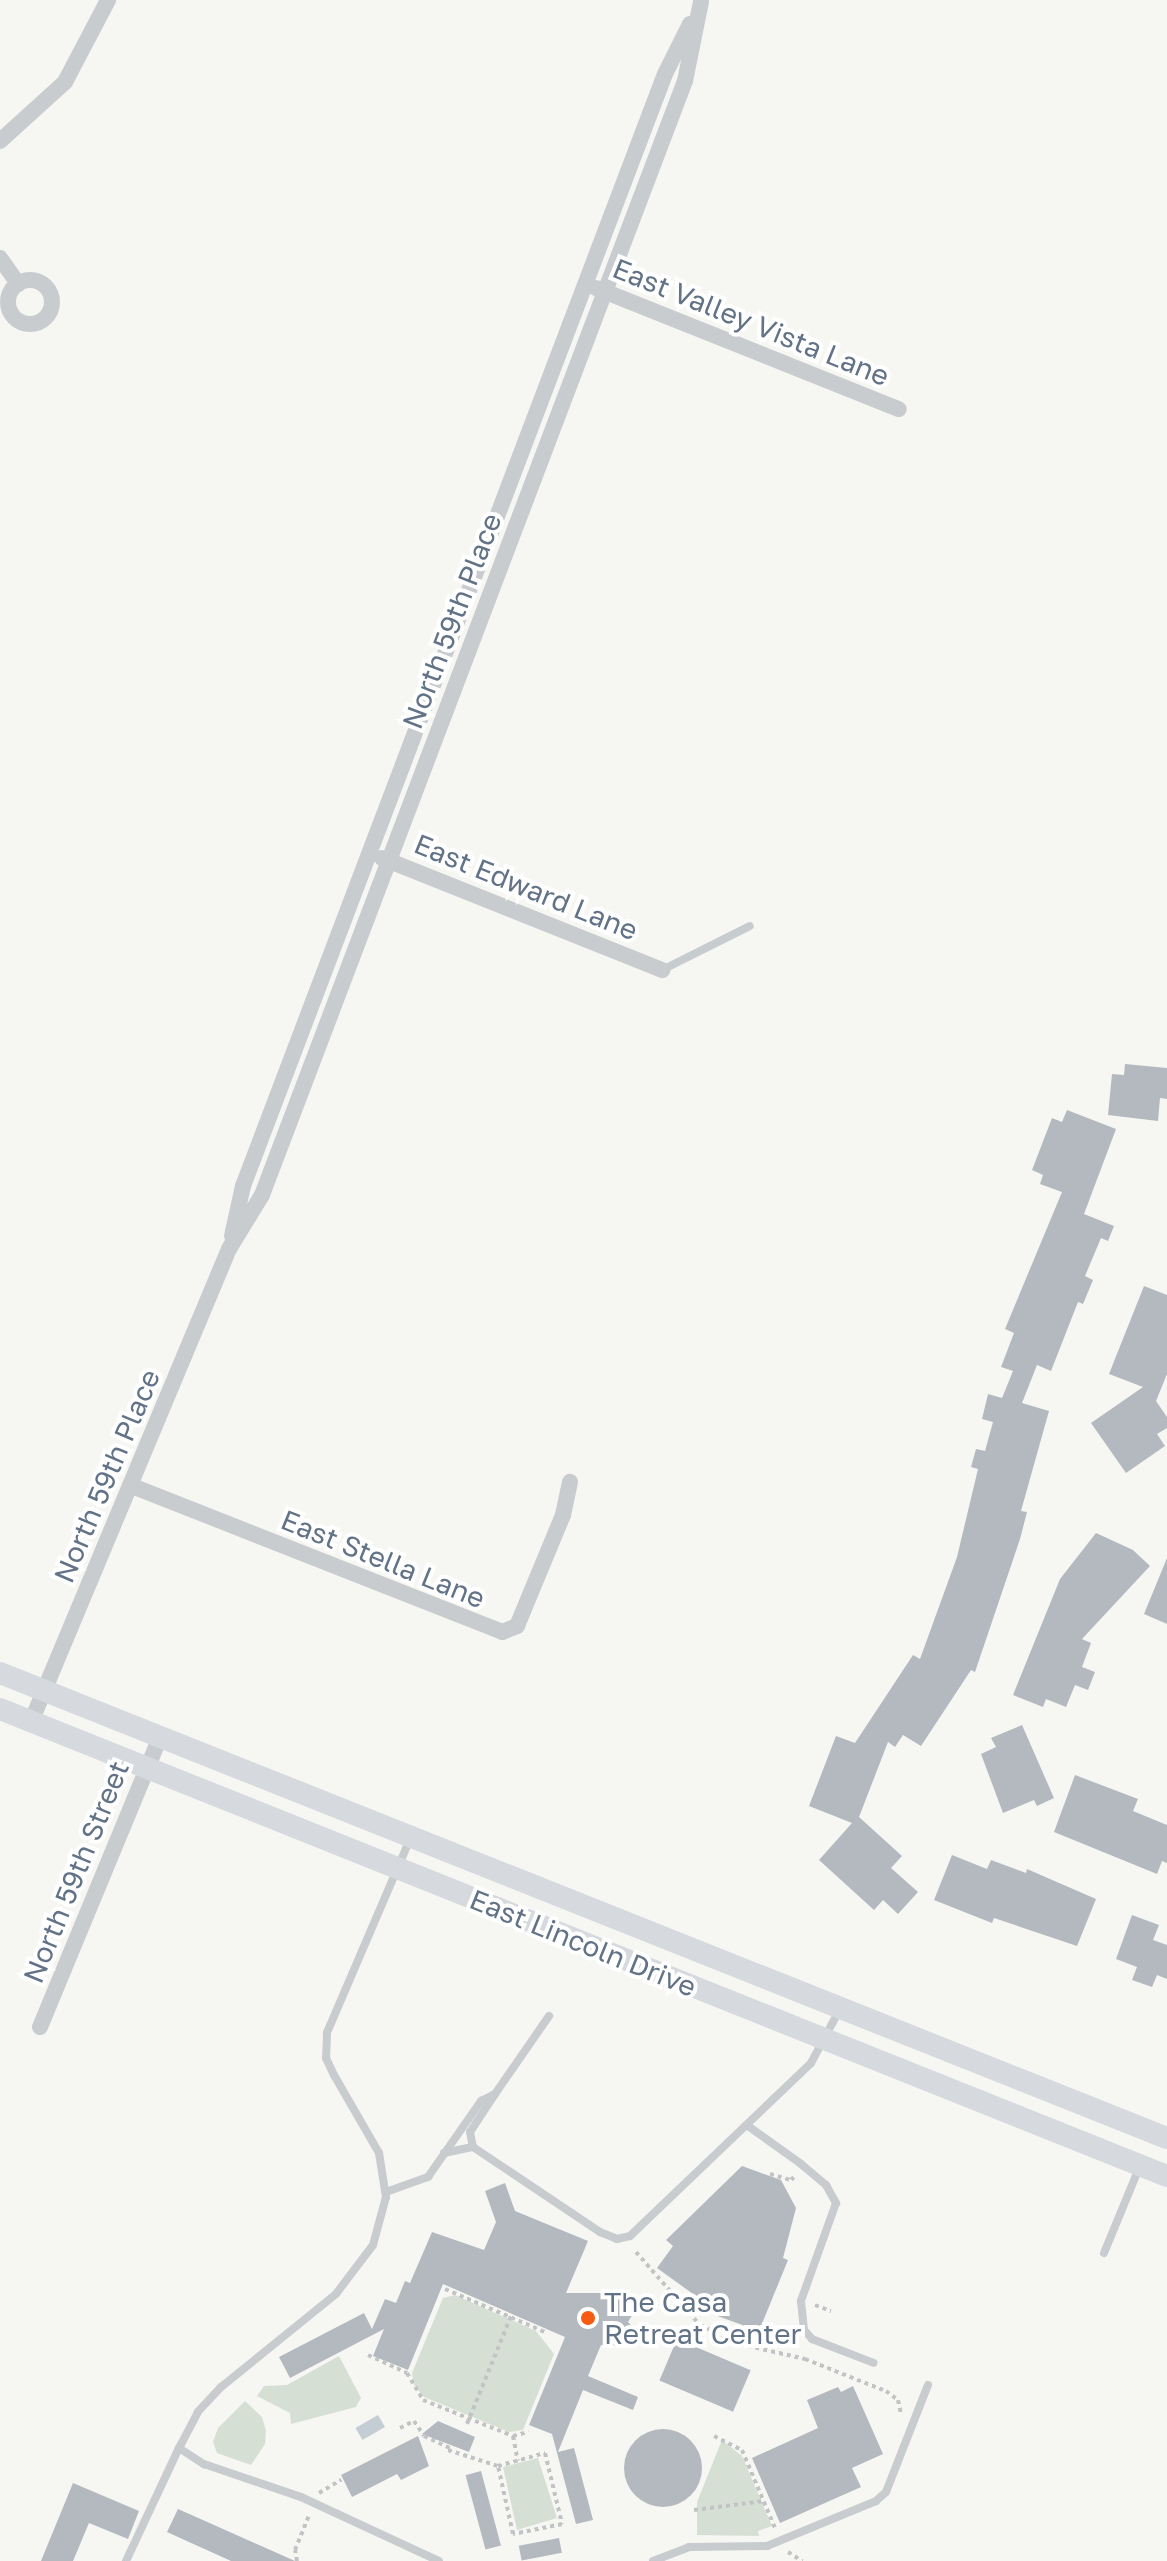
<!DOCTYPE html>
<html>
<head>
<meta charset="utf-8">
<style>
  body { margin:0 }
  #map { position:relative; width:1167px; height:2561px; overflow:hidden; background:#f6f7f3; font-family:"Golos Text",sans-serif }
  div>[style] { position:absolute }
  .green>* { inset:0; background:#d6dfd3 }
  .water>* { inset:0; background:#c3cdd3; transform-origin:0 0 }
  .building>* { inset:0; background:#b3b9bf; transform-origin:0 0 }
  .round { border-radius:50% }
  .path>* { height:4px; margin-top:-2px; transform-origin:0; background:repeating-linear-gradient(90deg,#c1c3c5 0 4px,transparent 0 8px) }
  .lane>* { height:8px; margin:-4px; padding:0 4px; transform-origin:4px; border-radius:4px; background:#c8cccf }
  .street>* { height:16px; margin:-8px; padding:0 8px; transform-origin:8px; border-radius:8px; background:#c8cccf }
  .street>.ring { margin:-8px; padding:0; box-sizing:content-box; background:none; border:16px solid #c8cccf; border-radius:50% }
  .secondary>* { height:22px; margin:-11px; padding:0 11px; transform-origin:11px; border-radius:11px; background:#d6dadf }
  .dots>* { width:22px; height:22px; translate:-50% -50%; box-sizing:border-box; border:4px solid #fff; border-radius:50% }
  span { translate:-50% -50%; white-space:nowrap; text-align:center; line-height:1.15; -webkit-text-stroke:8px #fff; paint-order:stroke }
  .street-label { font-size:28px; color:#627387 }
  .poi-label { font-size:28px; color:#627387 }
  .left { translate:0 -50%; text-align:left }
</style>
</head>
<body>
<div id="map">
  <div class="green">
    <div style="clip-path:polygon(455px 2295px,536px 2331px,554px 2354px,523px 2430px,509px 2432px,424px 2397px,414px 2385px,412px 2373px,443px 2298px)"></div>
    <div style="clip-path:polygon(339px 2356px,361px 2398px,356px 2407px,291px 2424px,290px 2413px,257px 2396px,264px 2386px,287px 2385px)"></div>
    <div style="clip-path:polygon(245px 2401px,262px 2417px,266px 2431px,265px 2444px,251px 2465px,217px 2453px,213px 2442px,218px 2428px)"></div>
    <div style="clip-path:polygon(722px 2440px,742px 2456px,772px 2526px,758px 2531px,759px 2536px,697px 2535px,697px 2502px)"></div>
    <div style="clip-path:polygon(538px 2458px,557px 2518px,517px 2530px,503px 2467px)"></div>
  </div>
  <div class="water">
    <div style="left:378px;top:2415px;width:14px;height:26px;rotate:60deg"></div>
  </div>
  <div class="building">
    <div style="clip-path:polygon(1125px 1064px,1167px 1068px,1167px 1099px,1160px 1098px,1158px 1121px,1108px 1115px,1112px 1074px,1124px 1075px)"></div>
    <div style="clip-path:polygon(1067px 1110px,1116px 1129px,1084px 1214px,1114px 1226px,1108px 1241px,1101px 1238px,1085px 1276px,1093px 1280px,1083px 1304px,1078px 1302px,1051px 1371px,1037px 1365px,1022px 1403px,1049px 1411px,1021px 1511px,1027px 1512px,1020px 1539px,975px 1672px,971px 1670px,921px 1746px,903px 1735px,895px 1747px,888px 1742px,859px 1817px,902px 1856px,891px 1868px,918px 1892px,898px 1914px,883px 1900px,874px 1910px,819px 1860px,852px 1823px,809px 1806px,836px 1736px,855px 1743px,913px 1655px,920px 1659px,957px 1557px,978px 1469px,971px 1467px,976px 1449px,985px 1451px,993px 1422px,982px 1419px,988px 1394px,1002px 1398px,1013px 1371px,1001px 1367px,1014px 1333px,1005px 1329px,1062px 1192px,1040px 1184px,1043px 1175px,1032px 1170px,1052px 1118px,1062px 1122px)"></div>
    <div style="clip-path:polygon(1144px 1286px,1167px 1295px,1167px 1374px,1156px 1401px,1167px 1417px,1167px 1428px,1157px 1434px,1165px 1446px,1126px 1473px,1091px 1423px,1143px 1387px,1109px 1374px)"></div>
    <div style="clip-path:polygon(1096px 1533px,1133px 1550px,1150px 1566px,1082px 1639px,1091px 1643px,1082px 1667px,1095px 1672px,1088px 1690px,1075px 1685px,1066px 1707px,1046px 1699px,1043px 1707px,1013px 1695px,1060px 1579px)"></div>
    <div style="clip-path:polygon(1167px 1558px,1167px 1624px,1144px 1614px)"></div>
    <div style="clip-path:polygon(1022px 1725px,1054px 1798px,1037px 1806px,1034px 1800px,1003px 1813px,981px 1754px,996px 1747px,991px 1738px)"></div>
    <div style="clip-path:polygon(1075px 1775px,1138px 1799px,1133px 1811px,1167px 1825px,1167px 1863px,1162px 1861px,1157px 1874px,1054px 1832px)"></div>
    <div style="clip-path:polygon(952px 1855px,987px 1869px,991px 1860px,1026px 1873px,1027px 1869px,1096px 1899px,1077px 1946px,994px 1918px,992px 1923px,934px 1900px)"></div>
    <div style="clip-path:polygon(1132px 1915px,1159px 1925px,1153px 1940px,1167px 1945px,1167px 1979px,1157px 1975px,1152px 1987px,1132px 1980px,1137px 1967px,1116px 1959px)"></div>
    <div style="clip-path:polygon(742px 2166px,781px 2180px,796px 2208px,783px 2258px,788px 2260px,759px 2331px,701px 2310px,707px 2304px,657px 2268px,673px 2246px,666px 2240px)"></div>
    <div style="clip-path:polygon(505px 2183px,515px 2211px,588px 2241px,566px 2293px,630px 2293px,640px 2302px,628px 2322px,633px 2327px,632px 2346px,601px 2345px,588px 2376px,638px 2397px,633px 2410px,583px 2390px,558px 2452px,574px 2448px,593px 2520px,576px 2524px,552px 2434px,529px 2425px,565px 2337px,443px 2284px,408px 2370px,373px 2356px,384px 2329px,290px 2378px,279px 2357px,364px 2313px,372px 2329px,385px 2299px,396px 2303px,405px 2281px,410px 2283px,432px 2232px,484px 2250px,496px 2222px,485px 2191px)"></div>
    <div style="left:677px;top:2339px;width:80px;height:45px;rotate:23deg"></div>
    <div style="clip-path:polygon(853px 2386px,883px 2454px,852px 2468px,861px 2487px,780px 2523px,752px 2458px,818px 2428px,807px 2400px,838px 2387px,841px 2392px)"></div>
    <div style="clip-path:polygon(438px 2421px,475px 2437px,469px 2452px,422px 2434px)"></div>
    <div class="round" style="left:624px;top:2429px;width:78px;height:78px"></div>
    <div style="clip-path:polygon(418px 2436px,429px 2466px,401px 2480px,397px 2474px,352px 2497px,341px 2475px)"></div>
    <div style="left:481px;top:2471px;width:77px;height:16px;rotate:75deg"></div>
    <div style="clip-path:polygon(73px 2483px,139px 2511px,128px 2539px,89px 2523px,73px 2561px,41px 2561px)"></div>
    <div style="clip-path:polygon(178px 2509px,295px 2561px,231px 2561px,167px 2532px)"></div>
    <div style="left:559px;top:2538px;width:15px;height:41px;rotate:79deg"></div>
  </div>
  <div class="path">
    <div style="left:770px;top:2174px;width:22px;rotate:16deg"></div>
    <div style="left:791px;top:2180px;width:6px;rotate:-45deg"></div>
    <div style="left:636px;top:2252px;width:97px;rotate:48.8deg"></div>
    <div style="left:700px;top:2325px;width:44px;rotate:25.4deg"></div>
    <div style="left:740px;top:2344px;width:67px;rotate:13deg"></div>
    <div style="left:805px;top:2359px;width:87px;rotate:21.6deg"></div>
    <div style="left:886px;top:2391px;width:15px;rotate:37deg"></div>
    <div style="left:898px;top:2400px;width:14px;rotate:78deg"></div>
    <div style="left:445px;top:2289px;width:109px;rotate:23.3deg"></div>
    <div style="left:815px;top:2305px;width:17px;rotate:21deg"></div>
    <div style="left:368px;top:2355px;width:43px;rotate:24.8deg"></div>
    <div style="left:407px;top:2373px;width:31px;rotate:59deg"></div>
    <div style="left:423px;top:2400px;width:97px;rotate:21.8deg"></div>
    <div style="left:513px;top:2436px;width:16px;rotate:-15deg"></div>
    <div style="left:467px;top:2424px;width:119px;rotate:-67.8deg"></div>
    <div style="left:400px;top:2428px;width:16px;rotate:-27deg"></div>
    <div style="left:414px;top:2421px;width:18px;rotate:56deg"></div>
    <div style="left:424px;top:2436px;width:29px;rotate:25deg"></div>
    <div style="left:513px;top:2436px;width:25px;rotate:79deg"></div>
    <div style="left:714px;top:2436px;width:31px;rotate:27deg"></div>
    <div style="left:742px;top:2450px;width:85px;rotate:67.1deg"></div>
    <div style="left:448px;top:2450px;width:52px;rotate:17.7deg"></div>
    <div style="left:498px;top:2466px;width:49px;rotate:-15.5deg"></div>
    <div style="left:545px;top:2453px;width:73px;rotate:76.5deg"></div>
    <div style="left:562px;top:2524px;width:50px;rotate:168.5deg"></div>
    <div style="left:513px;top:2534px;width:70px;rotate:-102.4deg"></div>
    <div style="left:319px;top:2493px;width:26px;rotate:-31deg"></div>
    <div style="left:694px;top:2510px;width:71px;rotate:-7.3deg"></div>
    <div style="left:788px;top:2552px;width:17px;rotate:33deg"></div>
    <div style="left:297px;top:2561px;width:11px;rotate:-100deg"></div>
    <div style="left:295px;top:2550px;width:38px;rotate:-68deg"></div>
  </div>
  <div class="lane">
    <div style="left:662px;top:970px;width:98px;rotate:-26.6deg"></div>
    <div style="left:410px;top:1839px;width:211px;rotate:113.2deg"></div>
    <div style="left:327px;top:2033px;width:25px;rotate:92deg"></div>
    <div style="left:326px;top:2058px;width:19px;rotate:65deg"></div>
    <div style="left:334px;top:2075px;width:90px;rotate:60deg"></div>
    <div style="left:379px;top:2153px;width:45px;rotate:81deg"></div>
    <div style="left:386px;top:2197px;width:50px;rotate:105.2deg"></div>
    <div style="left:373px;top:2245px;width:61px;rotate:127.1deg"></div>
    <div style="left:336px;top:2294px;width:148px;rotate:141deg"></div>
    <div style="left:221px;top:2387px;width:34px;rotate:133deg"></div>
    <div style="left:198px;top:2412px;width:41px;rotate:117.8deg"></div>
    <div style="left:179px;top:2448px;width:30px;rotate:33deg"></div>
    <div style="left:204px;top:2464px;width:102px;rotate:18.8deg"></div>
    <div style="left:301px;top:2497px;width:152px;rotate:24.9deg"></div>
    <div style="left:495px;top:2094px;width:95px;rotate:-55.3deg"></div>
    <div style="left:748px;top:2126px;width:65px;rotate:35.6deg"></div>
    <div style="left:801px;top:2164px;width:33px;rotate:40deg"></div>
    <div style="left:826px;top:2185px;width:21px;rotate:61deg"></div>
    <div style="left:836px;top:2203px;width:104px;rotate:109.7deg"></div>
    <div style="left:801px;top:2301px;width:29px;rotate:84deg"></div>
    <div style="left:804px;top:2330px;width:12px;rotate:48deg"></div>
    <div style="left:812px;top:2339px;width:66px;rotate:21.2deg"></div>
    <div style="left:444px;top:2153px;width:30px;rotate:-12deg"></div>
    <div style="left:386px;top:2192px;width:45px;rotate:-19.7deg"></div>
    <div style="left:428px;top:2177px;width:93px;rotate:-55.1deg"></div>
    <div style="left:481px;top:2101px;width:16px;rotate:-27deg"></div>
    <div style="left:495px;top:2094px;width:45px;rotate:123.3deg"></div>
    <div style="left:470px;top:2132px;width:15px;rotate:79deg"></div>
    <div style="left:473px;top:2147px;width:153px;rotate:33.8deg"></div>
    <div style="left:600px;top:2232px;width:18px;rotate:22deg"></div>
    <div style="left:617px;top:2239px;width:13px;rotate:-13deg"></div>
    <div style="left:630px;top:2236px;width:250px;rotate:-43.7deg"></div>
    <div style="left:811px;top:2063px;width:61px;rotate:-61.8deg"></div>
    <div style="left:1104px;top:2253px;width:92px;rotate:-67.6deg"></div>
    <div style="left:126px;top:2561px;width:125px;rotate:-64.9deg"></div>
    <div style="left:653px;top:2561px;width:39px;rotate:-21deg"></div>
    <div style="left:689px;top:2547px;width:78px;rotate:-0.7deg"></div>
    <div style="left:767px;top:2546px;width:118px;rotate:-22.4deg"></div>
    <div style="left:876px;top:2501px;width:13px;rotate:-42deg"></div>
    <div style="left:886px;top:2492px;width:115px;rotate:-68.6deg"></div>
  </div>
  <div class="street">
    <div style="left:0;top:141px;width:88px;rotate:-42.2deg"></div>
    <div style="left:65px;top:82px;width:93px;rotate:-62.3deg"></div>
    <div style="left:0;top:258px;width:32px;rotate:55deg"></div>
    <div class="ring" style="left:8px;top:280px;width:28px;height:28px"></div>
    <div style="left:596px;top:288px;width:326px;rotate:21.8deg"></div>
    <div style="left:382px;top:858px;width:302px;rotate:21.8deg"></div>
    <div style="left:232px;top:1236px;width:51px;rotate:-77.6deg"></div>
    <div style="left:243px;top:1186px;width:1189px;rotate:-69.22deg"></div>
    <div style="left:665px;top:74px;width:56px;rotate:-63.4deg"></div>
    <div style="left:132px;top:1486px;width:398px;rotate:21.5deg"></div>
    <div style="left:502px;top:1632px;width:16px;rotate:-22deg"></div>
    <div style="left:517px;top:1626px;width:120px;rotate:-67.5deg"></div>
    <div style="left:563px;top:1515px;width:34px;rotate:-78deg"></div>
    <div style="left:31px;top:1722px;width:513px;rotate:-67.29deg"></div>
    <div style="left:229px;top:1249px;width:63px;rotate:-58.6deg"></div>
    <div style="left:262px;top:1195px;width:1192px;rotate:-69.21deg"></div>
    <div style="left:685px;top:81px;width:81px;rotate:-78.6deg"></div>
    <div style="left:40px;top:2027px;width:314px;rotate:-67.5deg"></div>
  </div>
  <div class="secondary">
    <div style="left:0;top:1673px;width:1256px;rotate:21.73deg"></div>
    <div style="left:0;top:1709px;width:1257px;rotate:21.81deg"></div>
  </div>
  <div class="dots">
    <div style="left:588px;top:2318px;background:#f65c14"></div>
  </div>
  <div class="street-label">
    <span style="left:751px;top:322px;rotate:22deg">East Valley Vista Lane</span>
    <span style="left:452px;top:621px;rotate:-69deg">North 59th Place</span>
    <span style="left:526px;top:887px;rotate:22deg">East Edward Lane</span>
    <span style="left:107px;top:1476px;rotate:-67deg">North 59th Place</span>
    <span style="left:383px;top:1559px;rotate:22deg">East Stella Lane</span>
    <span style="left:76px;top:1872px;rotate:-68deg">North 59th Street</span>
    <span style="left:583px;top:1943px;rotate:22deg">East Lincoln Drive</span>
  </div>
  <div class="poi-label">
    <span class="left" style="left:604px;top:2318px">The Casa<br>Retreat Center</span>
  </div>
</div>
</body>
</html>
